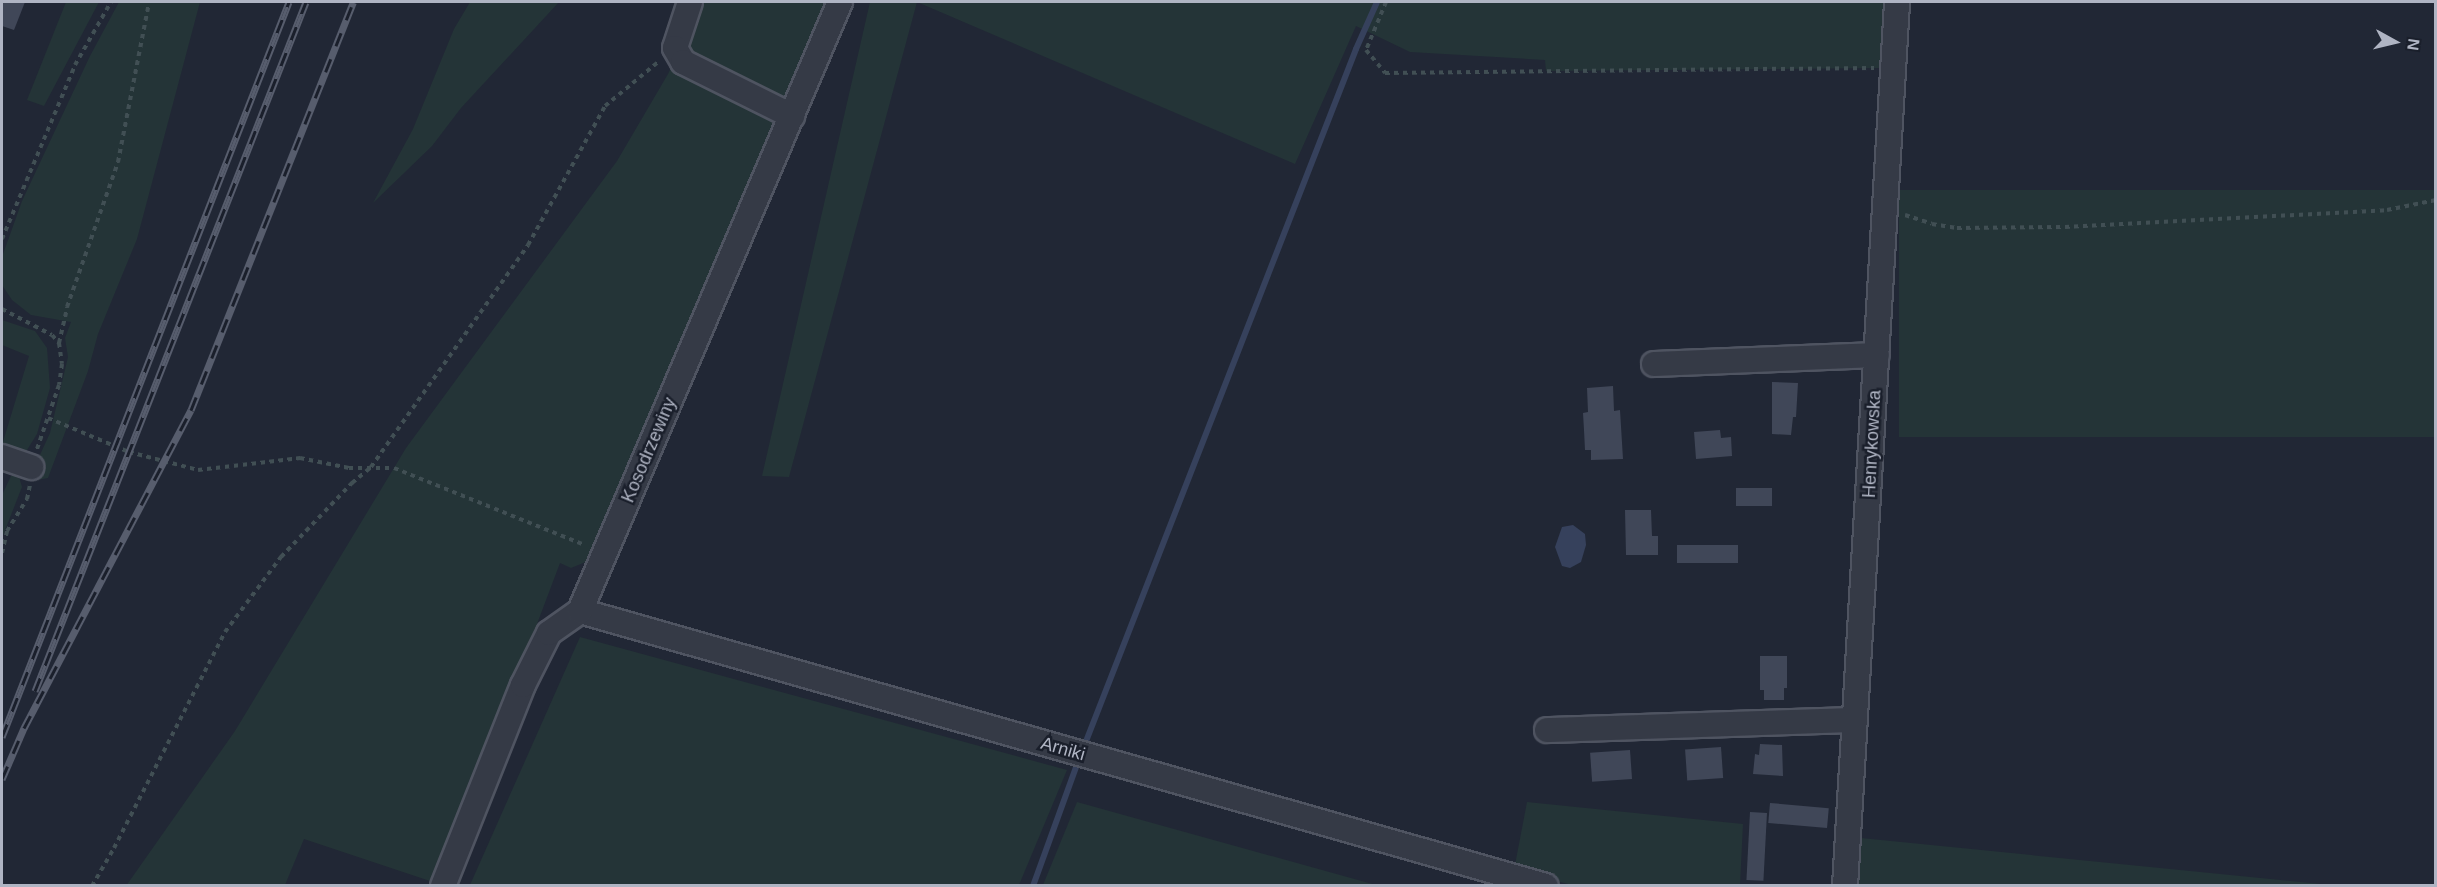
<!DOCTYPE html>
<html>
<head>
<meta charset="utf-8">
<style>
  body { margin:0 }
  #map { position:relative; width:2437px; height:887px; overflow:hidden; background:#212735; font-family:Arial,sans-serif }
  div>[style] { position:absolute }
  .green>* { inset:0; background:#243437; transform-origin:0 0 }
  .water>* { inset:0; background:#36415c }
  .stream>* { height:6px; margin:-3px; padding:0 3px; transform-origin:3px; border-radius:3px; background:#36415c }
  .building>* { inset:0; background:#404758; transform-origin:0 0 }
  .path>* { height:4px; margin-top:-2px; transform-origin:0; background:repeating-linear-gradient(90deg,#414f54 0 4.5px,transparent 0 9px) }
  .roads { filter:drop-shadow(2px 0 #4f5461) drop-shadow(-2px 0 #4f5461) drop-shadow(0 2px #4f5461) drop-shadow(0 -2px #4f5461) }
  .minor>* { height:24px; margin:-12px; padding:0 12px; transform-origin:12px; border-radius:12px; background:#353a46 }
  .rail>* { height:7px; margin-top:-3.5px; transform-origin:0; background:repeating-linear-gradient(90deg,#1a1f2b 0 14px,#575d6d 0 28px); box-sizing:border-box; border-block:2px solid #575d6d }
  span { translate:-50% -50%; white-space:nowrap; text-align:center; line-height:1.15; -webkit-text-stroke:5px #1a1f2b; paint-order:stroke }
  .street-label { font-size:18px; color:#afb4c3 }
  .frame { position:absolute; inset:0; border:3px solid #afb4c3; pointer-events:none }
  .north { position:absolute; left:2365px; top:12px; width:60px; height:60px; -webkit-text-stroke:4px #1a1f2b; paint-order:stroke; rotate:98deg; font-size:16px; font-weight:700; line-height:24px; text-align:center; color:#afb4c3 }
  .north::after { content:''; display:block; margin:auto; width:21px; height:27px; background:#afb4c3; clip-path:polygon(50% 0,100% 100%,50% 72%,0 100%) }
</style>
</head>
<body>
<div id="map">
  <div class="green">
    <div style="clip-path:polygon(66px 2px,99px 2px,44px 106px,27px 100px)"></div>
    <div style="clip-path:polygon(119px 2px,200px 2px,137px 239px,98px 334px,88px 371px,48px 478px,37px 480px,39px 457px,50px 433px,68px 357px,65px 338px,71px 322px,31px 315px,12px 300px,2px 285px,3px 254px,22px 201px,90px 56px)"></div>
    <div style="clip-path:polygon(470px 2px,559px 2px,461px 108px,432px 146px,373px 203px,413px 129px,454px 29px)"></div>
    <div style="clip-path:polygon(702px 2px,840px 2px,605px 554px,571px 568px,560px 563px,439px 884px,304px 839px,285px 885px,126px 886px,235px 731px,406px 448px,617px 161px,668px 74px)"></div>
    <div style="clip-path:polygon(870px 2px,1781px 2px,1886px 3px,1882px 68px,1546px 71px,1545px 60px,1410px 52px,1356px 26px,1295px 164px,917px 2px,789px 477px,762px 476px)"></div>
    <div style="left:2435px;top:190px;width:247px;height:536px;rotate:90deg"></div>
    <div style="clip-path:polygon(2px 320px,35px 331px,47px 348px,50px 388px,37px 434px,27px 450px,12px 454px,2px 451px,2px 445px,29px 356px,2px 345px)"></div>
    <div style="clip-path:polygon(18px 473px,22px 487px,2px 538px,2px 495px,11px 476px)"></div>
    <div style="clip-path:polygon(580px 637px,1067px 770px,1019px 885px,470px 885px)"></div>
    <div style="clip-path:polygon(1077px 802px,1376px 885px,1043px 885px)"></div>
    <div style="clip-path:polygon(1527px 802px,1743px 824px,1740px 885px,1572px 885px,1514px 870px)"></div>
    <div style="clip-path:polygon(1861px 838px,2330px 885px,1857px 885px)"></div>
  </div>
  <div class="water">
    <div style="clip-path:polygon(1573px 525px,1585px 534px,1586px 545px,1581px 562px,1570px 568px,1562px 566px,1555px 547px,1562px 527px)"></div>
  </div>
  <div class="stream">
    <div style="left:1083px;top:749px;width:751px;rotate:-68.69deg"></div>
    <div style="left:1356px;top:49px;width:51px;rotate:-65.9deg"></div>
    <div style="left:1033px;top:886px;width:135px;rotate:-70.1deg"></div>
  </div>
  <div class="building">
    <div style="clip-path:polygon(2px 2px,25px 2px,14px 30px,2px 26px)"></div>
    <div style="clip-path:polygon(1772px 382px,1798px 383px,1796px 417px,1793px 417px,1791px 435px,1772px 434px)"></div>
    <div style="clip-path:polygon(1613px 386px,1614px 411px,1620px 410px,1623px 459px,1591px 460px,1591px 450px,1585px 450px,1584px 430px,1583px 413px,1588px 412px,1587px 388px)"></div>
    <div style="clip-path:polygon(1720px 430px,1721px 438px,1731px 437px,1732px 456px,1696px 459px,1694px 432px)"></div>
    <div style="left:1772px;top:488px;width:18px;height:36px;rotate:90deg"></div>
    <div style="clip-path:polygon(1625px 510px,1651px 510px,1652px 536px,1658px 536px,1658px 555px,1626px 555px)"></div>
    <div style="left:1738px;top:545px;width:18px;height:61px;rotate:90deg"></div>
    <div style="clip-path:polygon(1760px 656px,1787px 656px,1787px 688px,1784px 688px,1784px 700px,1764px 700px,1764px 690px,1760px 690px)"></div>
    <div style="clip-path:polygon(1760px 744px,1782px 745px,1783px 776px,1753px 774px,1755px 754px,1759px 755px)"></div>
    <div style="left:1721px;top:747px;width:31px;height:36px;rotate:86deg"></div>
    <div style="left:1630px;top:750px;width:29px;height:40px;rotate:86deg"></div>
    <div style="left:1770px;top:803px;width:59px;height:20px;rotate:5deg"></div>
    <div style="left:1750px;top:812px;width:17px;height:68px;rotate:3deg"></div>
  </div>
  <div class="path">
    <div style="left:1386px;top:2px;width:52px;rotate:112.6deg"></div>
    <div style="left:1366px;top:50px;width:30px;rotate:50deg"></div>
    <div style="left:1385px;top:73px;width:489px;rotate:-0.6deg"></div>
    <div style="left:1905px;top:215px;width:28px;rotate:18deg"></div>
    <div style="left:1932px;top:224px;width:25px;rotate:9deg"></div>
    <div style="left:1957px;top:228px;width:108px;rotate:-0.5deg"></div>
    <div style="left:2065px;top:227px;width:322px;rotate:-3deg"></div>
    <div style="left:2387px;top:210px;width:50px;rotate:-11.5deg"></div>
    <div style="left:2px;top:239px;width:189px;rotate:-67.2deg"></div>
    <div style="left:75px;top:65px;width:73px;rotate:-60.3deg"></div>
    <div style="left:2px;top:309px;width:56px;rotate:27.5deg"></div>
    <div style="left:52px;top:335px;width:11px;rotate:49deg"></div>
    <div style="left:59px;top:343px;width:21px;rotate:82deg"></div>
    <div style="left:62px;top:364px;width:21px;rotate:98deg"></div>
    <div style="left:59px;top:385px;width:68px;rotate:109deg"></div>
    <div style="left:59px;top:343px;width:37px;rotate:-77deg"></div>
    <div style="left:67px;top:307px;width:154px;rotate:-70.6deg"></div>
    <div style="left:118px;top:162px;width:163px;rotate:-79deg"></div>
    <div style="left:48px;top:418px;width:88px;rotate:22.8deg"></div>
    <div style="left:129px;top:452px;width:71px;rotate:14.6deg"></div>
    <div style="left:198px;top:470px;width:103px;rotate:-6.7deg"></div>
    <div style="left:300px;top:458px;width:50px;rotate:11.5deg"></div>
    <div style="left:349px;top:468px;width:45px"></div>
    <div style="left:394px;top:468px;width:206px;rotate:22deg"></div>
    <div style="left:2px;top:553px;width:23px;rotate:-77deg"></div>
    <div style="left:7px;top:531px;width:38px;rotate:-58deg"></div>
    <div style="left:27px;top:499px;width:14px;rotate:-78deg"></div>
    <div style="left:92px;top:886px;width:44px;rotate:-59.9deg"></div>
    <div style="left:114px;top:848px;width:243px;rotate:-62.8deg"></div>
    <div style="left:225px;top:632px;width:94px;rotate:-53.3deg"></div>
    <div style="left:281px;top:557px;width:103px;rotate:-46.2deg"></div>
    <div style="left:352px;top:483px;width:25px;rotate:-40deg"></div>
    <div style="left:371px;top:467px;width:272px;rotate:-54.7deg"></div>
    <div style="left:528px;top:245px;width:159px;rotate:-61deg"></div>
    <div style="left:605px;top:106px;width:69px;rotate:-39.7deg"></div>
  </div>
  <div class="roads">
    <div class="minor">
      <div style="left:690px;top:2px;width:48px;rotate:108.1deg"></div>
      <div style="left:675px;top:48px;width:16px;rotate:60deg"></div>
      <div style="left:683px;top:62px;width:122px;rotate:26.4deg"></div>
      <div style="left:1654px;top:364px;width:223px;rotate:-2.3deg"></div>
      <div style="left:2px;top:457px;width:31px;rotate:19deg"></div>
      <div style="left:580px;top:611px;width:1004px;rotate:15.89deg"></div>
      <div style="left:1547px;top:730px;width:308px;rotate:-1.9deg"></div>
      <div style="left:443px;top:886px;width:216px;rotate:-68.3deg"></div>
      <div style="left:523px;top:685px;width:58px;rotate:-63.4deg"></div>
      <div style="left:549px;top:633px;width:38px;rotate:-35deg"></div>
      <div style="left:580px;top:611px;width:662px;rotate:-66.88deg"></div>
      <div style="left:1845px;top:886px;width:886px;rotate:-86.63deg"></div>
    </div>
  </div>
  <div class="rail">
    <div style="left:35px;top:691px;width:740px;rotate:-68.53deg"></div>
    <div style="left:2px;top:737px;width:789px;rotate:-68.67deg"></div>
    <div style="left:2px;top:779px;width:56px;rotate:-66.7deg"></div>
    <div style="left:24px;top:728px;width:359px;rotate:-62.3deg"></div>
    <div style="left:191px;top:410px;width:439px;rotate:-68.3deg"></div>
  </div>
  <div class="street-label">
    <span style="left:1872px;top:444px;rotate:-87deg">Henrykowska</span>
    <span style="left:649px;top:450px;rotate:-67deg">Kosodrzewiny</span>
    <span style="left:1063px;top:749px;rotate:16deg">Arniki</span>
  </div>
  <div class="frame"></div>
  <div class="north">N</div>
</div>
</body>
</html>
